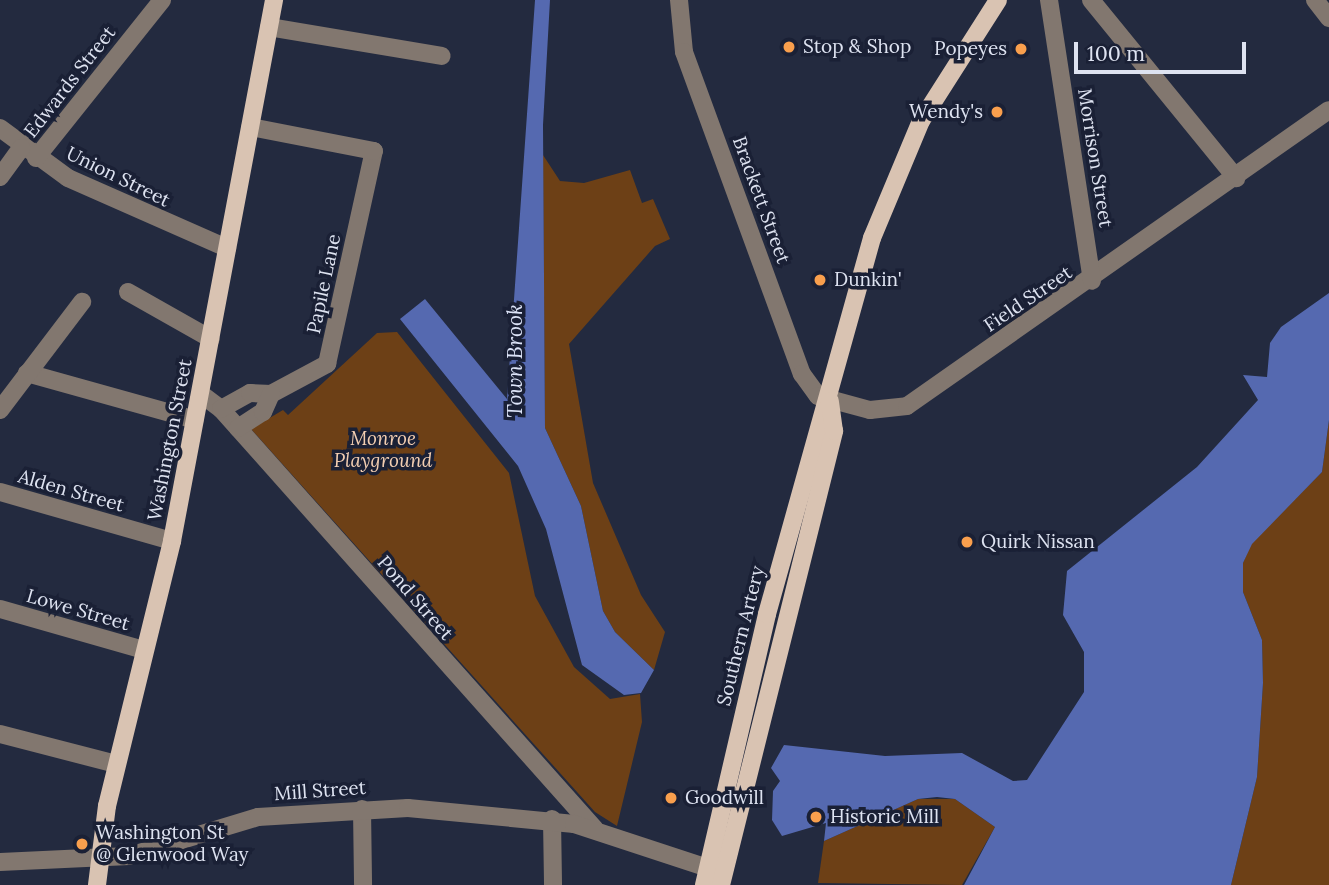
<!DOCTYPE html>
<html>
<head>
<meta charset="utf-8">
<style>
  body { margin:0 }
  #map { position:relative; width:1329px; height:885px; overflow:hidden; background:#232a3f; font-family:Lora,serif }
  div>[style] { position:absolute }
  .green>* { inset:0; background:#6d4016 }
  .water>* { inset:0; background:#5569b0 }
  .minor>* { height:18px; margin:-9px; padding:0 9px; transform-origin:9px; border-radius:9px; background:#82776f }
  .major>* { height:18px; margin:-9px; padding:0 9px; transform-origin:9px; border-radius:9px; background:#d9c3b2 }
  .dots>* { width:19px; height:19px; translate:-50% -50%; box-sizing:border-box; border:4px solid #1a2035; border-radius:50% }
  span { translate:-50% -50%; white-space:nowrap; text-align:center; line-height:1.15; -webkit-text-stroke:7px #1a2035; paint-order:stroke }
  .poi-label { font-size:19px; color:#dee3f1 }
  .left { translate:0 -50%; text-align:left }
  .right { translate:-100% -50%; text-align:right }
  .street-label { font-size:19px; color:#dee3f1 }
  .park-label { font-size:19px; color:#f3ceb1; font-style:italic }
  .water-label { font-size:21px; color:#dce3f7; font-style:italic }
  .scale { position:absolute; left:1074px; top:42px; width:172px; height:32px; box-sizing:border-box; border:4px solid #dee3f1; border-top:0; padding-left:9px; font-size:21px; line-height:24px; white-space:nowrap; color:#dee3f1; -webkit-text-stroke:5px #1a2035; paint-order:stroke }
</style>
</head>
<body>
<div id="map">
  <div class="green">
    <div style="clip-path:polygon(543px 155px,560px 181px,584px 183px,630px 170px,642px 203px,653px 199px,670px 239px,655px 246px,569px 344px,593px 483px,641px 595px,665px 632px,654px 670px,615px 632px,603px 611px,581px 506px,545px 428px)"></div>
    <div style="clip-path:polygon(397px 332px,509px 473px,535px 596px,574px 667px,610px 699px,640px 694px,642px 722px,617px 826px,595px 812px,251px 429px,283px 410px,288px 415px,377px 333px)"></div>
    <div style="clip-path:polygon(1329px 420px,1329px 885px,1231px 885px,1257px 777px,1263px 683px,1262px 640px,1243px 592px,1243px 563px,1251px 544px,1322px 472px)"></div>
    <div style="clip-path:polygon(918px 799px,955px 799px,995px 827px,962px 885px,818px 883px,824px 841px)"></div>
  </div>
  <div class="water">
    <div style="clip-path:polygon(535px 0,550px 0,543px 125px,545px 428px,581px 506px,603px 611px,615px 632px,654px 670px,641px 693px,624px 695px,582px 665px,546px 529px,518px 466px,400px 319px,425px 299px,507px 399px)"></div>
    <div style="clip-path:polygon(1329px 293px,1329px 420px,1322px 472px,1252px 544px,1243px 563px,1243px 592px,1262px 640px,1263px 683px,1257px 777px,1231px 885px,964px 885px,995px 827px,955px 799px,937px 797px,918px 799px,824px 841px,826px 823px,782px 836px,772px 820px,773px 791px,780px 781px,771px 768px,784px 745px,885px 756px,962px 753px,1013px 781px,1027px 780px,1084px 692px,1084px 652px,1063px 615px,1067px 571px,1197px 467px,1258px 400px,1243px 375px,1267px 377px,1270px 343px,1281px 327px)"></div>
  </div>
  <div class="minor">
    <div style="left:679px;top:0;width:52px;rotate:84.5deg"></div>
    <div style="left:684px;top:52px;width:343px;rotate:69.9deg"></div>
    <div style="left:802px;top:374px;width:27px;rotate:54deg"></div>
    <div style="left:818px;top:396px;width:54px;rotate:15.1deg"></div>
    <div style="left:870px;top:410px;width:37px;rotate:-6deg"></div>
    <div style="left:907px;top:406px;width:515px;rotate:-35.05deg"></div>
    <div style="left:1049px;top:0;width:284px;rotate:81.3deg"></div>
    <div style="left:1091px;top:0;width:230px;rotate:50.8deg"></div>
    <div style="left:1315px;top:0;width:23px;rotate:52deg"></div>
    <div style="left:269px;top:27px;width:175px;rotate:9.5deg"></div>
    <div style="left:0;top:128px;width:84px;rotate:36.3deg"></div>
    <div style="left:68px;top:178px;width:174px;rotate:23.8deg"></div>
    <div style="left:36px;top:158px;width:202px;rotate:-51.4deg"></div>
    <div style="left:0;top:177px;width:36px;rotate:-54deg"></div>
    <div style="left:128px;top:292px;width:95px;rotate:29.5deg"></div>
    <div style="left:27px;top:373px;width:174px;rotate:15.6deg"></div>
    <div style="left:201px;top:394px;width:25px;rotate:37deg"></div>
    <div style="left:221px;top:409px;width:562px;rotate:48.32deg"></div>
    <div style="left:221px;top:409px;width:33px;rotate:-29deg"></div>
    <div style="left:250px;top:393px;width:21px;rotate:3deg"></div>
    <div style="left:271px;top:394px;width:64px;rotate:-28.2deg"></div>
    <div style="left:327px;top:364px;width:218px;rotate:-77.6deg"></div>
    <div style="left:374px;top:151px;width:126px;rotate:-169deg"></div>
    <div style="left:0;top:410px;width:136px;rotate:-52.8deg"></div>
    <div style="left:238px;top:428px;width:30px;rotate:-33deg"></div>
    <div style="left:263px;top:412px;width:20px;rotate:-66deg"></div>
    <div style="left:0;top:492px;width:179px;rotate:15.9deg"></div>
    <div style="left:0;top:609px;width:150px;rotate:15.9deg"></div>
    <div style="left:0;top:734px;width:120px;rotate:14.5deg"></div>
    <div style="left:362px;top:809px;width:76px;rotate:89.2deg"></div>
    <div style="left:552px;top:819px;width:66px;rotate:89.1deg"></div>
    <div style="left:0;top:862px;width:129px;rotate:-2.7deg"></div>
    <div style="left:129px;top:856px;width:135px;rotate:-16.8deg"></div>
    <div style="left:258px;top:817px;width:150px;rotate:-3.4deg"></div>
    <div style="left:408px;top:808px;width:167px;rotate:5.5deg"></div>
    <div style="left:574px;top:824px;width:157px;rotate:18.2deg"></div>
  </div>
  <div class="major">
    <div style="left:97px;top:885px;width:80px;rotate:-82.8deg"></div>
    <div style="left:107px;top:806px;width:273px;rotate:-76.2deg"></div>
    <div style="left:172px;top:541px;width:551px;rotate:-79.32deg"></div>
    <div style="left:704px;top:885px;width:278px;rotate:-76.9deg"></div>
    <div style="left:767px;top:614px;width:390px;rotate:-74.4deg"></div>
    <div style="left:872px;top:238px;width:127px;rotate:-67.3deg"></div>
    <div style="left:921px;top:121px;width:143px;rotate:-57.5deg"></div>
    <div style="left:721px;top:885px;width:468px;rotate:-76deg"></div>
    <div style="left:834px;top:431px;width:30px;rotate:-98deg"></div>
  </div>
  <div class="dots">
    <div style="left:789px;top:47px;background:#f99f4d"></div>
    <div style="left:1021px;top:49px;background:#f99f4d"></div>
    <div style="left:997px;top:112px;background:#f99f4d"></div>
    <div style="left:820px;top:280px;background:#f99f4d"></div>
    <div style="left:967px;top:542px;background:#f99f4d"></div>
    <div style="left:671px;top:798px;background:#f99f4d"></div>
    <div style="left:816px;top:817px;background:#f99f4d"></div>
    <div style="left:82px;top:844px;background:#f99f4d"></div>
  </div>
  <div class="poi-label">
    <span class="left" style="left:803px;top:47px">Stop &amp; Shop</span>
    <span class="right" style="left:1007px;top:49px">Popeyes</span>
    <span class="right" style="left:983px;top:112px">Wendy's</span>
    <span class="left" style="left:834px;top:280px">Dunkin'</span>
    <span class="left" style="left:981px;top:542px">Quirk Nissan</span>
    <span class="left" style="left:685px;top:798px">Goodwill</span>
    <span class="left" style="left:830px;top:817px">Historic Mill</span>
    <span class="left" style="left:96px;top:844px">Washington St<br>@ Glenwood Way</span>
  </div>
  <div class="street-label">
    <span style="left:70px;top:82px;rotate:-52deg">Edwards Street</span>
    <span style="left:1095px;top:158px;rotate:81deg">Morrison Street</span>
    <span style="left:118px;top:177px;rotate:26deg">Union Street</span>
    <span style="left:761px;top:200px;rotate:70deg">Brackett Street</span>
    <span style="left:324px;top:284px;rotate:-78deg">Papile Lane</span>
    <span style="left:1028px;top:299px;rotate:-34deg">Field Street</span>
    <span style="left:170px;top:440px;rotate:-79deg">Washington Street</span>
    <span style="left:71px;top:491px;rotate:16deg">Alden Street</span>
    <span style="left:415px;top:598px;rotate:49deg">Pond Street</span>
    <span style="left:78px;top:610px;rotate:16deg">Lowe Street</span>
    <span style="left:741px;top:636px;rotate:-76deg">Southern Artery</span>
    <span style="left:320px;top:791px;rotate:-4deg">Mill Street</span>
  </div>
  <div class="park-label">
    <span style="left:383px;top:450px">Monroe<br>Playground</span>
  </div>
  <div class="water-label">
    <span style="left:515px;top:361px;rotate:-90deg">Town Brook</span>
  </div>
  <div class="scale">100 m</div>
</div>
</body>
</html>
